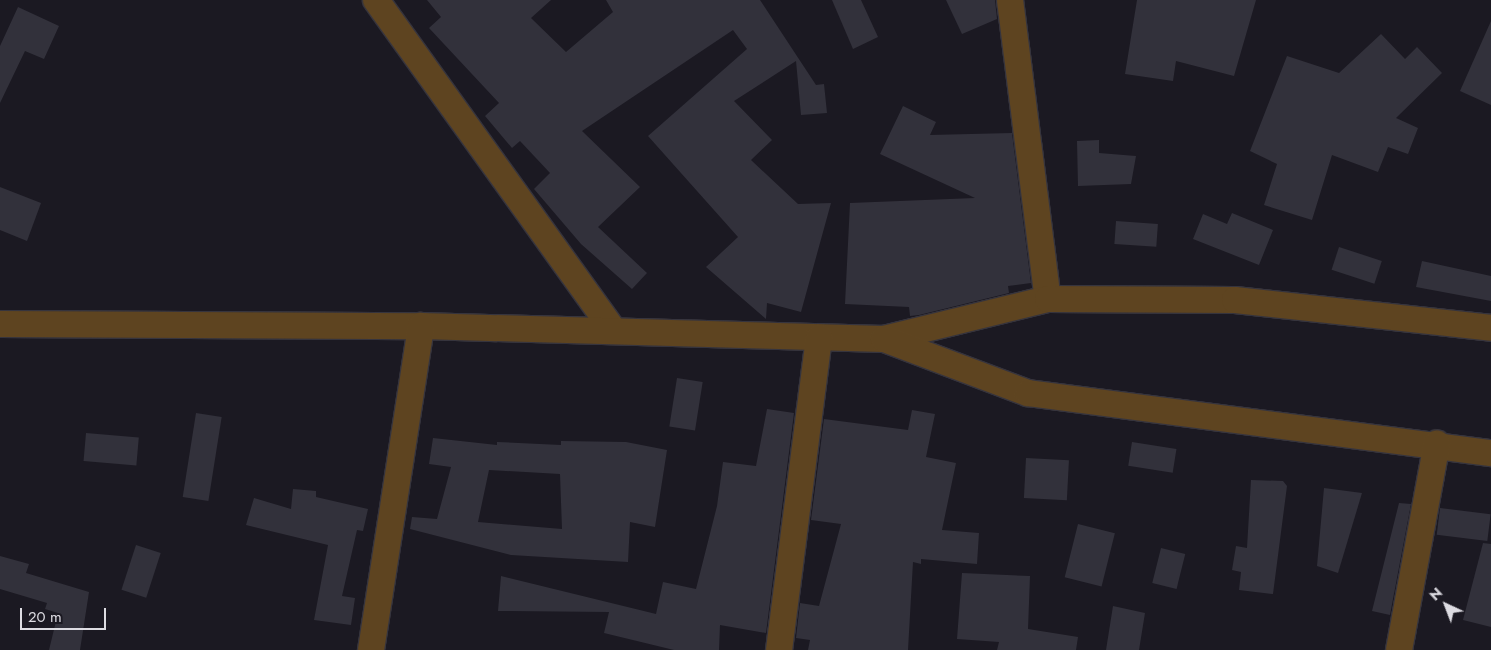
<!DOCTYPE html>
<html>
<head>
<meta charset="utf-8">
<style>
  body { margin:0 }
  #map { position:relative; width:1491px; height:650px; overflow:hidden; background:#1b1922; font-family:Jost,sans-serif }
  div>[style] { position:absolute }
  .building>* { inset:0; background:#32313b; transform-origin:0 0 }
  .roads { filter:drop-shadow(1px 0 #36343d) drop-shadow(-1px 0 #36343d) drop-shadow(0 1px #36343d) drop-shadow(0 -1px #36343d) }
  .street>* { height:26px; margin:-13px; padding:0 13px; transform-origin:13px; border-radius:13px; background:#5e4420 }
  span { translate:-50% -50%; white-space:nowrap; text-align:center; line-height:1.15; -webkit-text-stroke:5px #1b1922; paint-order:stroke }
  .north { position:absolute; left:1421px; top:580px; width:50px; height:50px; -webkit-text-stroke:4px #1b1922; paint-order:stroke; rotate:317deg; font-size:14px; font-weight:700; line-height:20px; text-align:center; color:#dddce2 }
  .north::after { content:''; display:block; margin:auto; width:18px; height:22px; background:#dddce2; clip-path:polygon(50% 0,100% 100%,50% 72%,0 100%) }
  .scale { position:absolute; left:20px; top:608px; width:86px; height:22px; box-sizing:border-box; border:2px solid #dddce2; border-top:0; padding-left:6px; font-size:15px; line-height:18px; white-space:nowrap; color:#dddce2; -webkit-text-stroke:4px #1b1922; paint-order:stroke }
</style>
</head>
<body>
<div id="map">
  <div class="building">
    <div style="clip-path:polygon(427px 0,551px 0,531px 18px,566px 52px,613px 12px,606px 0,760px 0,816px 85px,824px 84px,827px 113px,801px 115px,796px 61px,734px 101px,772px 140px,751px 160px,798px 204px,831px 203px,801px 312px,767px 303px,766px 319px,706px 267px,738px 237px,648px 136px,747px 49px,733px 30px,582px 131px,640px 187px,598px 227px,647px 273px,632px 289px,581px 244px,534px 189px,550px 173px,520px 141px,512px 148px,485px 116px,499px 103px,429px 28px,441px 17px)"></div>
    <div style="clip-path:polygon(832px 0,861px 0,878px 37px,853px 49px)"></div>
    <div style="clip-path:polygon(946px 0,995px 0,997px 19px,962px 34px)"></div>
    <div style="clip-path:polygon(1137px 0,1256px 0,1234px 76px,1176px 61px,1173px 81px,1125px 74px)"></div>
    <div style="clip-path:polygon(18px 7px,59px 26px,44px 59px,25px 51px,0 103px,0 46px)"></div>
    <div style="clip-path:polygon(1491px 21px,1491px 105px,1460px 91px)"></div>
    <div style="clip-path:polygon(1381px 34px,1405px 59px,1417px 47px,1442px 73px,1396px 118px,1418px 128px,1408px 154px,1388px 147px,1378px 172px,1332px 155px,1312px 220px,1264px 205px,1277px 164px,1250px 151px,1287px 56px,1339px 73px)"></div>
    <div style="clip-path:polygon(903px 106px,936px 122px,930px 135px,1012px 133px,1031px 283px,1008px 286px,1009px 293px,919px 315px,910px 316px,909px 307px,845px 304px,850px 203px,975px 198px,880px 154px)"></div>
    <div style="clip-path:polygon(1099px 140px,1099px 153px,1136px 156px,1131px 184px,1078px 186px,1077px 141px)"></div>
    <div style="clip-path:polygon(0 187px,41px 203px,27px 241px,0 230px)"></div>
    <div style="clip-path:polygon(1232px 213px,1273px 230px,1259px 265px,1193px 239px,1203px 214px,1227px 224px)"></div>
    <div style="left:1116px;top:221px;width:42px;height:23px;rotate:4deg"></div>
    <div style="left:1339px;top:247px;width:45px;height:24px;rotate:18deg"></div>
    <div style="clip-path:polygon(1422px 261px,1491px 276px,1491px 301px,1416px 287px)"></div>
    <div style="left:677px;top:378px;width:26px;height:49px;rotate:9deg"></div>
    <div style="clip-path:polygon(767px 409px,794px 413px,766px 633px,720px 625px,719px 650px,674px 650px,604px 633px,609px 612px,498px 611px,501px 576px,656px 614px,663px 582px,696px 589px,717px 506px,723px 462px,756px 466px)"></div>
    <div style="clip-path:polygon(912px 410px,935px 414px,926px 457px,956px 463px,942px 530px,979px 533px,977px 564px,921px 559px,921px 564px,913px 562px,908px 650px,808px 650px,810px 640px,796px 638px,800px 603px,819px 606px,841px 524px,811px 520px,824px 419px,908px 430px)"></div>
    <div style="left:196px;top:413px;width:26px;height:85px;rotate:9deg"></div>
    <div style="left:86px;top:433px;width:53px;height:28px;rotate:5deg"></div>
    <div style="clip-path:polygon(evenodd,433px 438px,497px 445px,497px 442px,561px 445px,561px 441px,626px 442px,667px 450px,655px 527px,630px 522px,628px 562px,511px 555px,410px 529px,412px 517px,437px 519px,451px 467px,429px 464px,433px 438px,489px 470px,560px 474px,562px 529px,478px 522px,489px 470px)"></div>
    <div style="left:1132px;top:442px;width:45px;height:24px;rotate:9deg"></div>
    <div style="left:1026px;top:458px;width:43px;height:40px;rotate:3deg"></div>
    <div style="clip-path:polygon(1251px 480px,1283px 481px,1287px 486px,1273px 594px,1239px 590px,1241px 572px,1232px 570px,1236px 546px,1247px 548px)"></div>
    <div style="clip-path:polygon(1324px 488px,1362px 493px,1338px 573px,1317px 566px)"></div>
    <div style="clip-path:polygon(293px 489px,316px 491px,316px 497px,368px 509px,363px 531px,357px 530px,342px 596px,355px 598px,351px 625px,314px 620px,328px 545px,246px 525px,254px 498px,291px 509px)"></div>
    <div style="clip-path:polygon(1399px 503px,1411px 504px,1390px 615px,1372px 611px)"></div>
    <div style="left:1440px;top:508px;width:51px;height:27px;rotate:7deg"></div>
    <div style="left:1078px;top:524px;width:38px;height:55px;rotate:14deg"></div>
    <div style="clip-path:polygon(1483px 543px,1491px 544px,1491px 627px,1463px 620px)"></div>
    <div style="left:136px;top:545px;width:26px;height:47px;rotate:18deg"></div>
    <div style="left:1161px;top:548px;width:25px;height:36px;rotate:14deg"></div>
    <div style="clip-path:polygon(0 556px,29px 564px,26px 573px,89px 592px,80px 650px,49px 650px,58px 613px,45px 609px,47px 603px,0 589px)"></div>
    <div style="clip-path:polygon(962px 573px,1030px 576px,1028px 629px,1078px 637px,1076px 650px,997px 650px,999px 642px,957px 639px)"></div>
    <div style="clip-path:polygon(1113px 606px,1145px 613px,1139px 650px,1106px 650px)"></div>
  </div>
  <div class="roads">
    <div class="street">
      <div style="left:376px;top:0;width:405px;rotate:54.3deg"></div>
      <div style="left:1010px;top:0;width:301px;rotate:82.8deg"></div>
      <div style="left:0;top:324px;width:421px;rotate:0.3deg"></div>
      <div style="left:421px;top:326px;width:463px;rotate:1.6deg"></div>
      <div style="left:884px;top:339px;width:169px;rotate:-13.7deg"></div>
      <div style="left:1048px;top:299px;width:187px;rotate:0.3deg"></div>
      <div style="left:1235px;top:300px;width:258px;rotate:6.2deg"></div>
      <div style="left:884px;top:339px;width:154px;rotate:20.6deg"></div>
      <div style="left:1028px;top:393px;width:467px;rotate:7.4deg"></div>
      <div style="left:371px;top:650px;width:328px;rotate:-81.2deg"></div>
      <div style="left:779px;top:650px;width:315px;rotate:-82.7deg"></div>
      <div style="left:1399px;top:650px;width:210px;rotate:-79.6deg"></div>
    </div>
  </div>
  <div class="north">N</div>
  <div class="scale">20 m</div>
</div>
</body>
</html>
